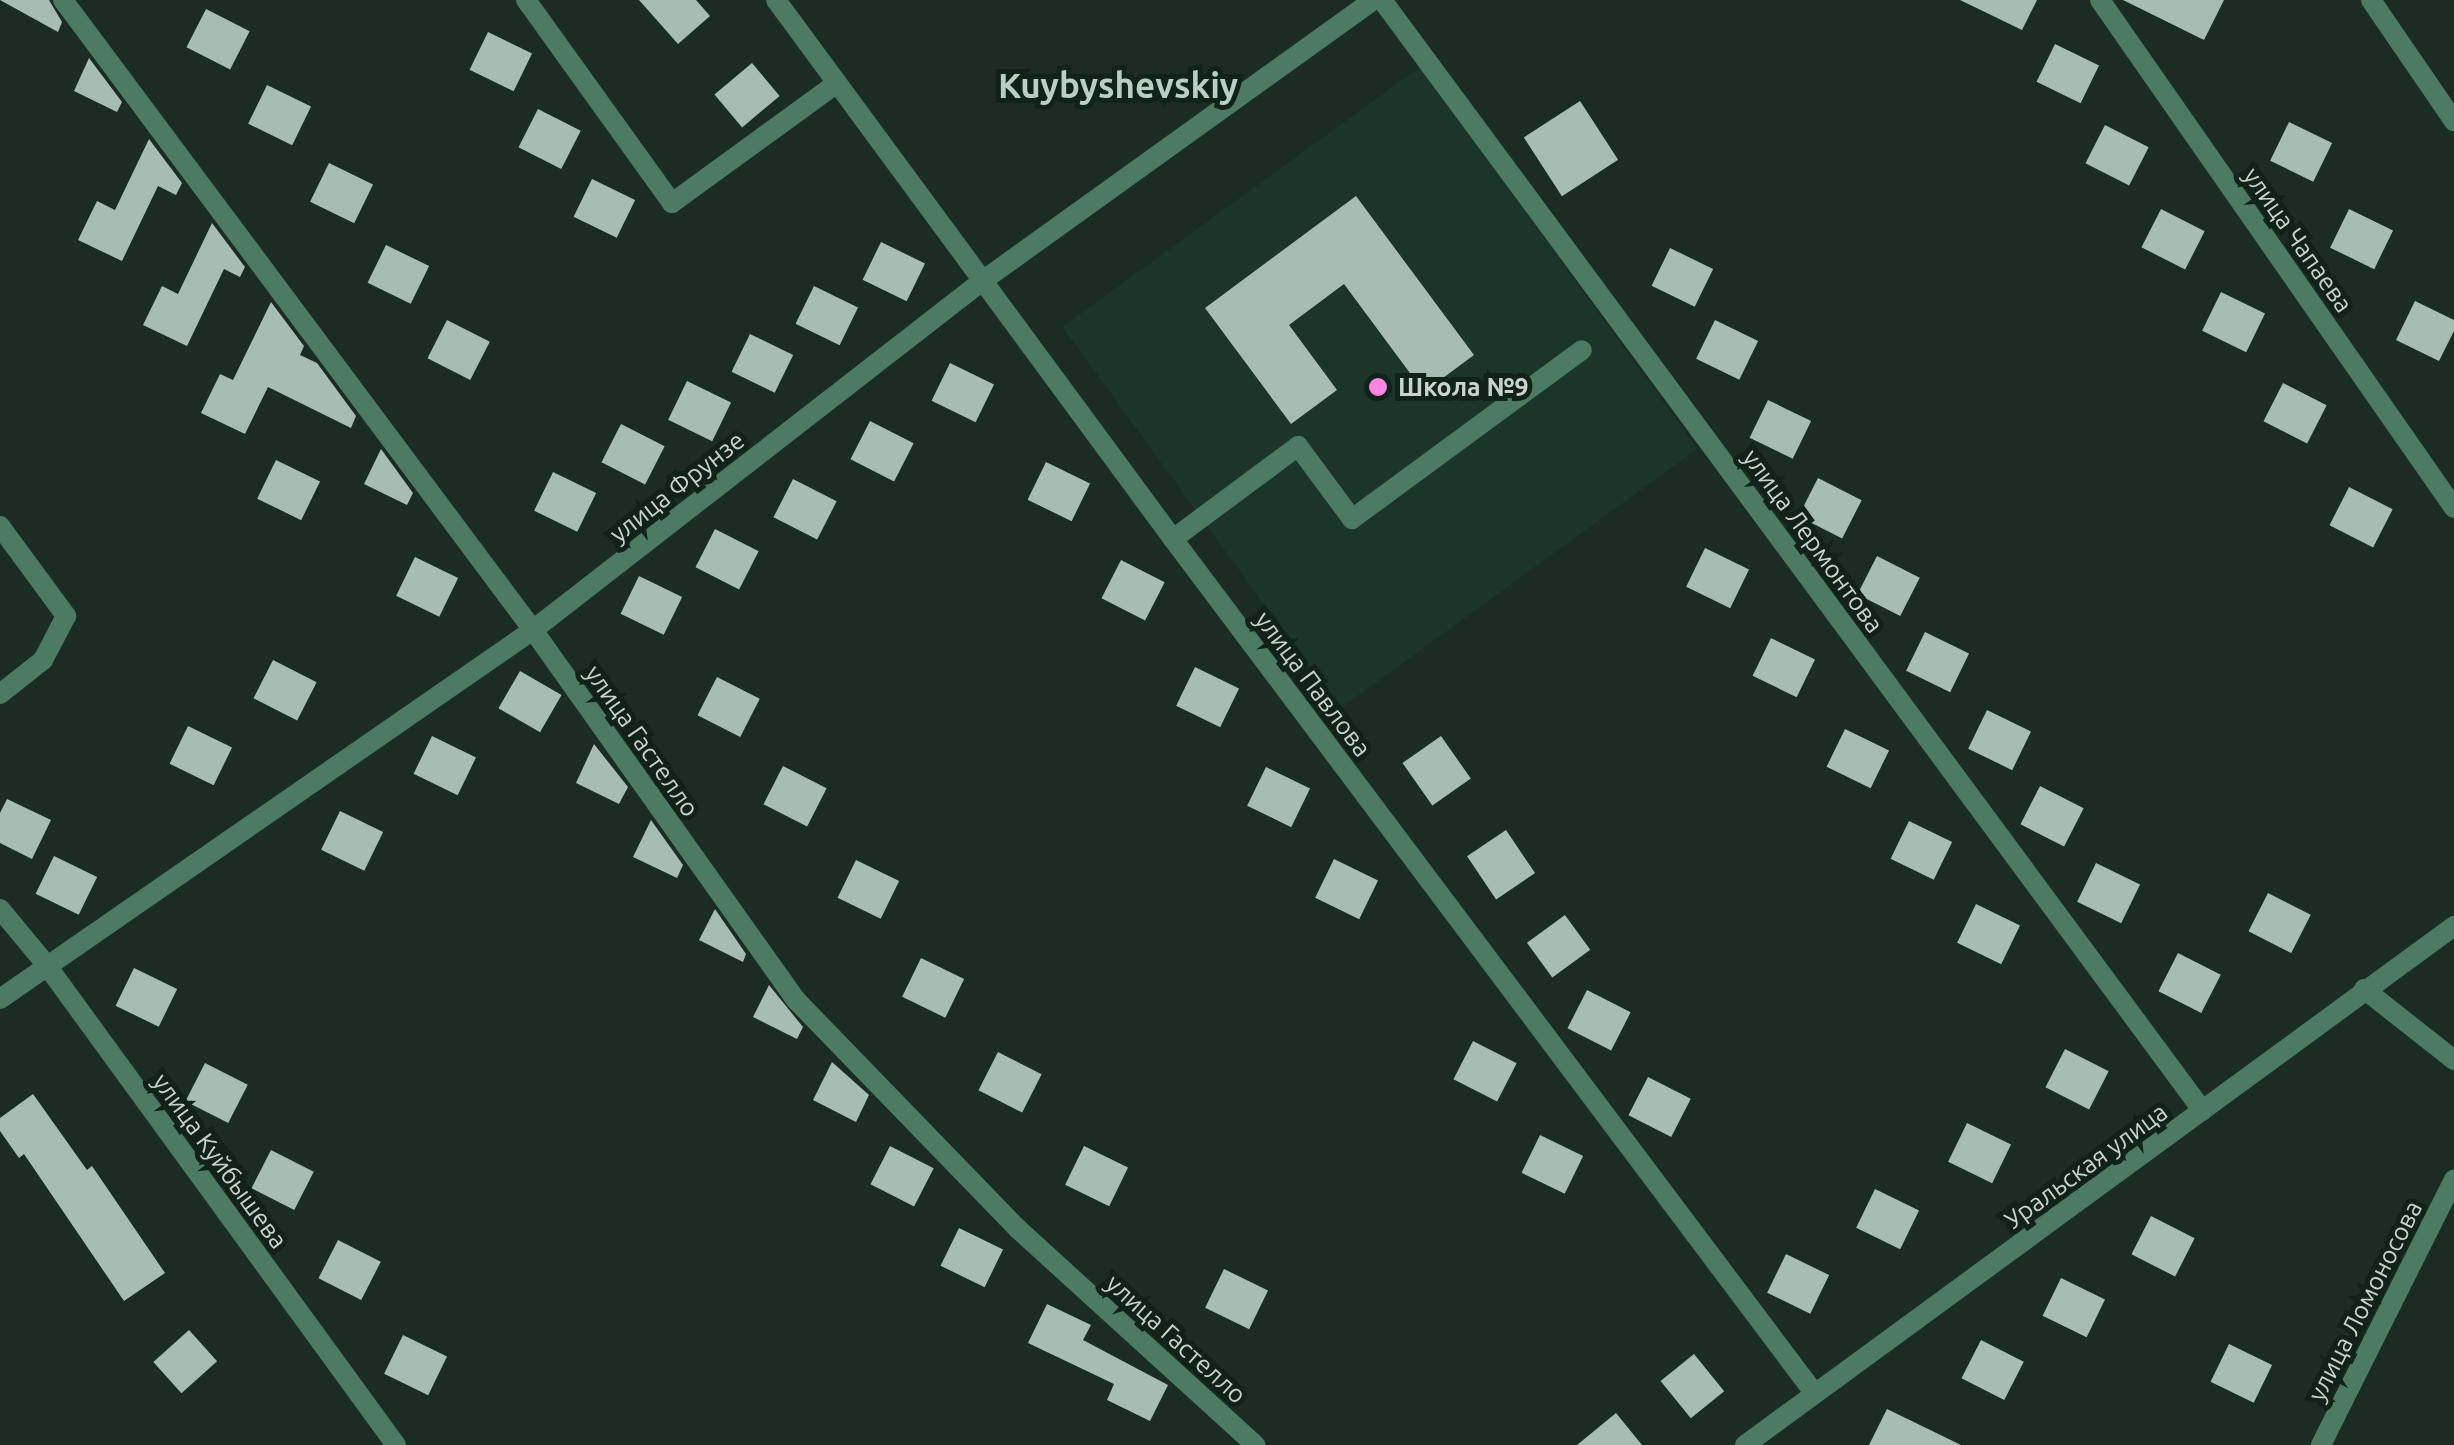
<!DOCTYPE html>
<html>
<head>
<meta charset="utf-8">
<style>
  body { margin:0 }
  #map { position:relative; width:2454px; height:1445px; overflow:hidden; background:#1b2c23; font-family:Ubuntu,sans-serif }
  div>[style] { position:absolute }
  .built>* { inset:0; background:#1c3529; transform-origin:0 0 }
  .building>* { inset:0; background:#a8bdb1; transform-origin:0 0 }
  .service>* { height:20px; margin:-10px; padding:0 10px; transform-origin:10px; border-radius:10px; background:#4c7a63 }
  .minor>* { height:20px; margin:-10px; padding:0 10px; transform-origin:10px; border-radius:10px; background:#4c7a63 }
  .tertiary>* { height:20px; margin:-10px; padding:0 10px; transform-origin:10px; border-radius:10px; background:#4c7a63 }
  .dots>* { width:28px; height:28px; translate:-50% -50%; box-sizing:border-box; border:5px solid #11221a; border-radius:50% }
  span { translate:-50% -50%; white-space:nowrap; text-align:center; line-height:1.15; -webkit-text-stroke:10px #11221a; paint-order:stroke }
  .street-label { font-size:25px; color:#cad4ce }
  .poi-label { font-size:25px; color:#cad4ce; font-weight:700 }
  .left { translate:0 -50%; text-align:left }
  .district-label { font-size:35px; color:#bacfc4; font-weight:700 }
</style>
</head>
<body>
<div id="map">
  <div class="built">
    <div style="left:1420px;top:67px;width:472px;height:442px;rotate:54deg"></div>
  </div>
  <div class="building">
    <div style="clip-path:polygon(0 0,49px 0,62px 22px,58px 32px)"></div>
    <div style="clip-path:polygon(639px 0,696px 0,710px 16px,678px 44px)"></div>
    <div style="clip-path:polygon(1960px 0,2037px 0,2022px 30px)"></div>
    <div style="clip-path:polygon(2123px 0,2224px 0,2204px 40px)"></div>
    <div style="left:206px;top:9px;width:49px;height:43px;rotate:27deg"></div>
    <div style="left:488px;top:32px;width:49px;height:42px;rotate:26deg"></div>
    <div style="left:2055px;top:44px;width:49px;height:42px;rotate:26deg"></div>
    <div style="clip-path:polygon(89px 58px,122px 102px,117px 112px,74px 91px)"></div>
    <div style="left:752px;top:63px;width:43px;height:49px;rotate:50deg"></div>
    <div style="left:267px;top:85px;width:49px;height:43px;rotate:26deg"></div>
    <div style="left:1580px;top:101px;width:70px;height:67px;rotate:57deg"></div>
    <div style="left:538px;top:109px;width:48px;height:43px;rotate:27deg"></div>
    <div style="left:2289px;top:122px;width:48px;height:43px;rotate:26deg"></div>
    <div style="left:2105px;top:125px;width:49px;height:43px;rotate:27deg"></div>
    <div style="clip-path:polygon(149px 139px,182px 183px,176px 195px,158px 186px,122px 261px,78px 240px,97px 201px,115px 210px)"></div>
    <div style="left:329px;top:163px;width:49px;height:43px;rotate:26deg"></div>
    <div style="left:592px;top:179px;width:48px;height:42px;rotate:26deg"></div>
    <div style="clip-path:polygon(1356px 196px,1474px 355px,1424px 392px,1344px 284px,1289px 325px,1337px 390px,1291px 424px,1205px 308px)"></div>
    <div style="left:2161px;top:209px;width:49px;height:43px;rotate:27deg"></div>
    <div style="left:2349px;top:209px;width:49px;height:43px;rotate:26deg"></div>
    <div style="clip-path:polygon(212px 223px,245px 267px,240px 277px,224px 269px,187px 346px,143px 325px,162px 286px,178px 294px)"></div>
    <div style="left:881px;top:242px;width:49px;height:42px;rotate:26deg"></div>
    <div style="left:386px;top:245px;width:48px;height:42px;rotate:26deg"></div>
    <div style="left:1670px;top:248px;width:48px;height:42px;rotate:26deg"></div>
    <div style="left:814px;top:286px;width:49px;height:42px;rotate:26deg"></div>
    <div style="left:2221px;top:292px;width:49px;height:43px;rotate:26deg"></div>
    <div style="clip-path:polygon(2415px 301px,2454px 320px,2454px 331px,2439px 361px,2396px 340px)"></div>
    <div style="clip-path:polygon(271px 302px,304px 346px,300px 355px,317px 363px,356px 416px,351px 428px,268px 387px,245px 434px,201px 413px,220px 374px,233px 380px)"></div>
    <div style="left:447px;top:320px;width:48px;height:43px;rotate:27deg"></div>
    <div style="left:1715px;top:320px;width:48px;height:43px;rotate:26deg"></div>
    <div style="left:750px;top:334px;width:48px;height:42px;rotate:26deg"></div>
    <div style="left:950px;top:363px;width:49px;height:42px;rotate:26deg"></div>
    <div style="left:687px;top:381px;width:49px;height:43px;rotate:26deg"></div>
    <div style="left:2283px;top:383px;width:49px;height:43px;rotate:27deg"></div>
    <div style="left:1768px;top:400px;width:48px;height:42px;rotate:26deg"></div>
    <div style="left:870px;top:421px;width:49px;height:43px;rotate:27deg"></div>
    <div style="left:621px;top:424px;width:49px;height:43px;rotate:27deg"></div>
    <div style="clip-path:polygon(381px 449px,413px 493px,407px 505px,364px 484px)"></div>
    <div style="left:276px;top:460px;width:49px;height:43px;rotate:26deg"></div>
    <div style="left:1046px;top:462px;width:49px;height:42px;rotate:26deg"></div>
    <div style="left:553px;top:472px;width:48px;height:43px;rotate:26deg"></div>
    <div style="left:1818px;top:478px;width:49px;height:43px;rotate:27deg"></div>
    <div style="left:793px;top:479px;width:49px;height:43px;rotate:27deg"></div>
    <div style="left:2349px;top:487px;width:49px;height:43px;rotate:27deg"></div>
    <div style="left:715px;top:529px;width:49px;height:43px;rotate:27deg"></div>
    <div style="left:1705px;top:548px;width:49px;height:43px;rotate:26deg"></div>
    <div style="left:1877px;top:556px;width:48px;height:43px;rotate:27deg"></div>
    <div style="left:415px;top:557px;width:48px;height:43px;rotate:26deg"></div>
    <div style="left:1121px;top:560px;width:49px;height:43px;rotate:27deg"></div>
    <div style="left:639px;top:576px;width:48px;height:42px;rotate:26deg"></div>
    <div style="left:1925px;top:632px;width:49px;height:43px;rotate:26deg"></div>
    <div style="left:1771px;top:638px;width:49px;height:42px;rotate:26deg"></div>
    <div style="left:273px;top:660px;width:49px;height:43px;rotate:27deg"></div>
    <div style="left:1195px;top:667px;width:49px;height:43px;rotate:26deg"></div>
    <div style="left:520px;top:671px;width:48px;height:43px;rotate:30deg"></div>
    <div style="left:717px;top:677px;width:48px;height:43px;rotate:27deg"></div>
    <div style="left:1987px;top:710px;width:49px;height:43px;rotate:26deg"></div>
    <div style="left:188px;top:726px;width:49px;height:42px;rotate:26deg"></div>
    <div style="left:1845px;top:729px;width:49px;height:42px;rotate:26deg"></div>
    <div style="left:432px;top:736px;width:49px;height:42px;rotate:26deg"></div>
    <div style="left:1441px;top:736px;width:52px;height:47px;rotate:55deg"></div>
    <div style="clip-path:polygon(594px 744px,628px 787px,619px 804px,576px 783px)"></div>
    <div style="left:783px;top:766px;width:49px;height:43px;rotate:27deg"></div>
    <div style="left:1266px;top:767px;width:49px;height:43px;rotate:26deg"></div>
    <div style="left:2040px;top:786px;width:49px;height:43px;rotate:27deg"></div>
    <div style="clip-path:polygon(7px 799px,51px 820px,32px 859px,0 843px,0 813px)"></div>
    <div style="left:340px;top:811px;width:48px;height:43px;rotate:26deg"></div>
    <div style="clip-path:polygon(651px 820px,683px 865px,677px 878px,633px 857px)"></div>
    <div style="left:1909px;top:821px;width:48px;height:42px;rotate:26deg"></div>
    <div style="left:1506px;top:830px;width:52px;height:47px;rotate:56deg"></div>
    <div style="left:54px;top:856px;width:48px;height:42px;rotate:26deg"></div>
    <div style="left:1334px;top:859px;width:49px;height:43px;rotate:26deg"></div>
    <div style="left:856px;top:860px;width:48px;height:42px;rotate:26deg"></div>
    <div style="left:2096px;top:863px;width:49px;height:43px;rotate:26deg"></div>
    <div style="left:2268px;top:893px;width:48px;height:43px;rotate:27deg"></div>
    <div style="left:1976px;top:904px;width:49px;height:43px;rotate:26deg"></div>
    <div style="clip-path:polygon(715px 909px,746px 954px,743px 962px,699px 940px)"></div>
    <div style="left:1565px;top:915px;width:43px;height:47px;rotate:54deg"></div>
    <div style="left:2178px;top:953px;width:48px;height:43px;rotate:27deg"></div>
    <div style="left:921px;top:958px;width:48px;height:43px;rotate:26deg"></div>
    <div style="left:134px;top:968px;width:48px;height:42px;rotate:26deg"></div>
    <div style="clip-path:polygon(769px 985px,803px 1027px,797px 1039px,753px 1017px)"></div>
    <div style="left:1587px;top:990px;width:49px;height:43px;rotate:27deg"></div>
    <div style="left:1473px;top:1041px;width:49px;height:43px;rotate:27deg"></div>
    <div style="left:2065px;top:1049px;width:49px;height:43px;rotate:27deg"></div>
    <div style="left:998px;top:1052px;width:49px;height:43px;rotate:27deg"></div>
    <div style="clip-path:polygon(832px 1062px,869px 1095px,856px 1122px,813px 1100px)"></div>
    <div style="left:205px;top:1063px;width:48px;height:43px;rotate:27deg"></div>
    <div style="left:1648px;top:1077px;width:48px;height:43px;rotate:27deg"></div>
    <div style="clip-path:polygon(33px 1094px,87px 1170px,92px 1166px,165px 1273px,124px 1301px,24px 1154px,19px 1158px,0 1131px,0 1118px)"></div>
    <div style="left:1967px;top:1123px;width:49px;height:43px;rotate:26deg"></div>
    <div style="left:1540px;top:1135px;width:48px;height:42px;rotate:26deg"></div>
    <div style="left:890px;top:1146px;width:49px;height:43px;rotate:27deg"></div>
    <div style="left:1084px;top:1146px;width:49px;height:43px;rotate:26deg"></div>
    <div style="left:271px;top:1150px;width:48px;height:43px;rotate:27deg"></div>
    <div style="left:1875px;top:1189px;width:49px;height:43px;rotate:26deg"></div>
    <div style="left:2151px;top:1216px;width:49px;height:43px;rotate:27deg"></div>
    <div style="left:959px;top:1228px;width:49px;height:42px;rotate:26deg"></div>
    <div style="left:338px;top:1240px;width:48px;height:43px;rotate:27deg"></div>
    <div style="left:1786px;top:1254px;width:48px;height:43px;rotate:26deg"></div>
    <div style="left:1224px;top:1269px;width:49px;height:43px;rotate:26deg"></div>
    <div style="left:2061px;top:1278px;width:49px;height:42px;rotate:26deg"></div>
    <div style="clip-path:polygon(1047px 1304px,1091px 1325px,1083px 1340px,1168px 1385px,1150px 1421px,1107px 1400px,1114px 1384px,1028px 1343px)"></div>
    <div style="left:189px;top:1330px;width:42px;height:48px;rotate:48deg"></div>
    <div style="left:403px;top:1335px;width:49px;height:43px;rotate:26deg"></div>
    <div style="left:1981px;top:1340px;width:48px;height:43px;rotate:27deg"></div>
    <div style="left:2229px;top:1344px;width:48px;height:42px;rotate:26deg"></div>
    <div style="left:1694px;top:1354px;width:48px;height:43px;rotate:51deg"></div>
    <div style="clip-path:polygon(1887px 1409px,1961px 1445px,1869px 1445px)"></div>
    <div style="clip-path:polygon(1616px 1413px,1642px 1445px,1577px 1445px)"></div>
  </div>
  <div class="service">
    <div style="left:1173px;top:539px;width:156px;rotate:-36.6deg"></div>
    <div style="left:1298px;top:446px;width:91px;rotate:53.5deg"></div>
    <div style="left:1352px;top:519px;width:285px;rotate:-36.3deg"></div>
  </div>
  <div class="minor">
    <div style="left:63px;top:0;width:786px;rotate:53.28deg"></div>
    <div style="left:533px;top:630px;width:455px;rotate:54.6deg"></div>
    <div style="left:797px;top:1001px;width:318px;rotate:45.9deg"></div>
    <div style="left:1018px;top:1229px;width:321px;rotate:42.3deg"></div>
    <div style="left:526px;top:0;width:250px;rotate:54.3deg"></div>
    <div style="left:672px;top:203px;width:203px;rotate:-36deg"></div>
    <div style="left:776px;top:0;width:669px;rotate:53.63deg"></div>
    <div style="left:1173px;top:539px;width:1069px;rotate:53.1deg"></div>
    <div style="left:1382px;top:0;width:1381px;rotate:53.54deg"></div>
    <div style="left:2100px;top:0;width:619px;rotate:55.13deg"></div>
    <div style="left:2371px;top:0;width:147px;rotate:55.6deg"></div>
    <div style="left:0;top:526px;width:112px;rotate:53.7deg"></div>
    <div style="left:66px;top:616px;width:50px;rotate:117.6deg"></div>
    <div style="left:43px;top:660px;width:55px;rotate:141.7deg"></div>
    <div style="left:0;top:909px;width:70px;rotate:50.2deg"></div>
    <div style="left:45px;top:963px;width:596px;rotate:53.94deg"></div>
    <div style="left:2364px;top:989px;width:115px;rotate:38.3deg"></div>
    <div style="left:0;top:999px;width:648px;rotate:-34.7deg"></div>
    <div style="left:533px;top:630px;width:567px;rotate:-37.84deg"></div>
    <div style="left:981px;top:282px;width:484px;rotate:-35.7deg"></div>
    <div style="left:2321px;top:1445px;width:297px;rotate:-63.4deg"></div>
  </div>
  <div class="tertiary">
    <div style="left:1745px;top:1445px;width:879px;rotate:-36.2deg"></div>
  </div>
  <div class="dots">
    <div style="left:1378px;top:387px;background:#fd86e1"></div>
  </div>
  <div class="street-label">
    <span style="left:2298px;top:240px;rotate:55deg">улица Чапаева</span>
    <span style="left:677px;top:487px;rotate:-38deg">улица Фрунзе</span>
    <span style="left:1813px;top:541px;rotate:54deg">улица Лермонтова</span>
    <span style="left:1313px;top:684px;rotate:53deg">улица Павлова</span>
    <span style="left:642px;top:741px;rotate:55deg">улица Гастелло</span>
    <span style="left:220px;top:1161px;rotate:54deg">улица Куйбышева</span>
    <span style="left:2086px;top:1166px;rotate:-36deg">Уральская улица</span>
    <span style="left:2365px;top:1301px;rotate:-63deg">улица Ломоносова</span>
    <span style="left:1176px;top:1339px;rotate:42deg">улица Гастелло</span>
  </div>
  <div class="poi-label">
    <span class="left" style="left:1398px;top:387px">Школа №9</span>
  </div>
  <div class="district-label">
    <span style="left:1118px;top:85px">Kuybyshevskiy</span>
  </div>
</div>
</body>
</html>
